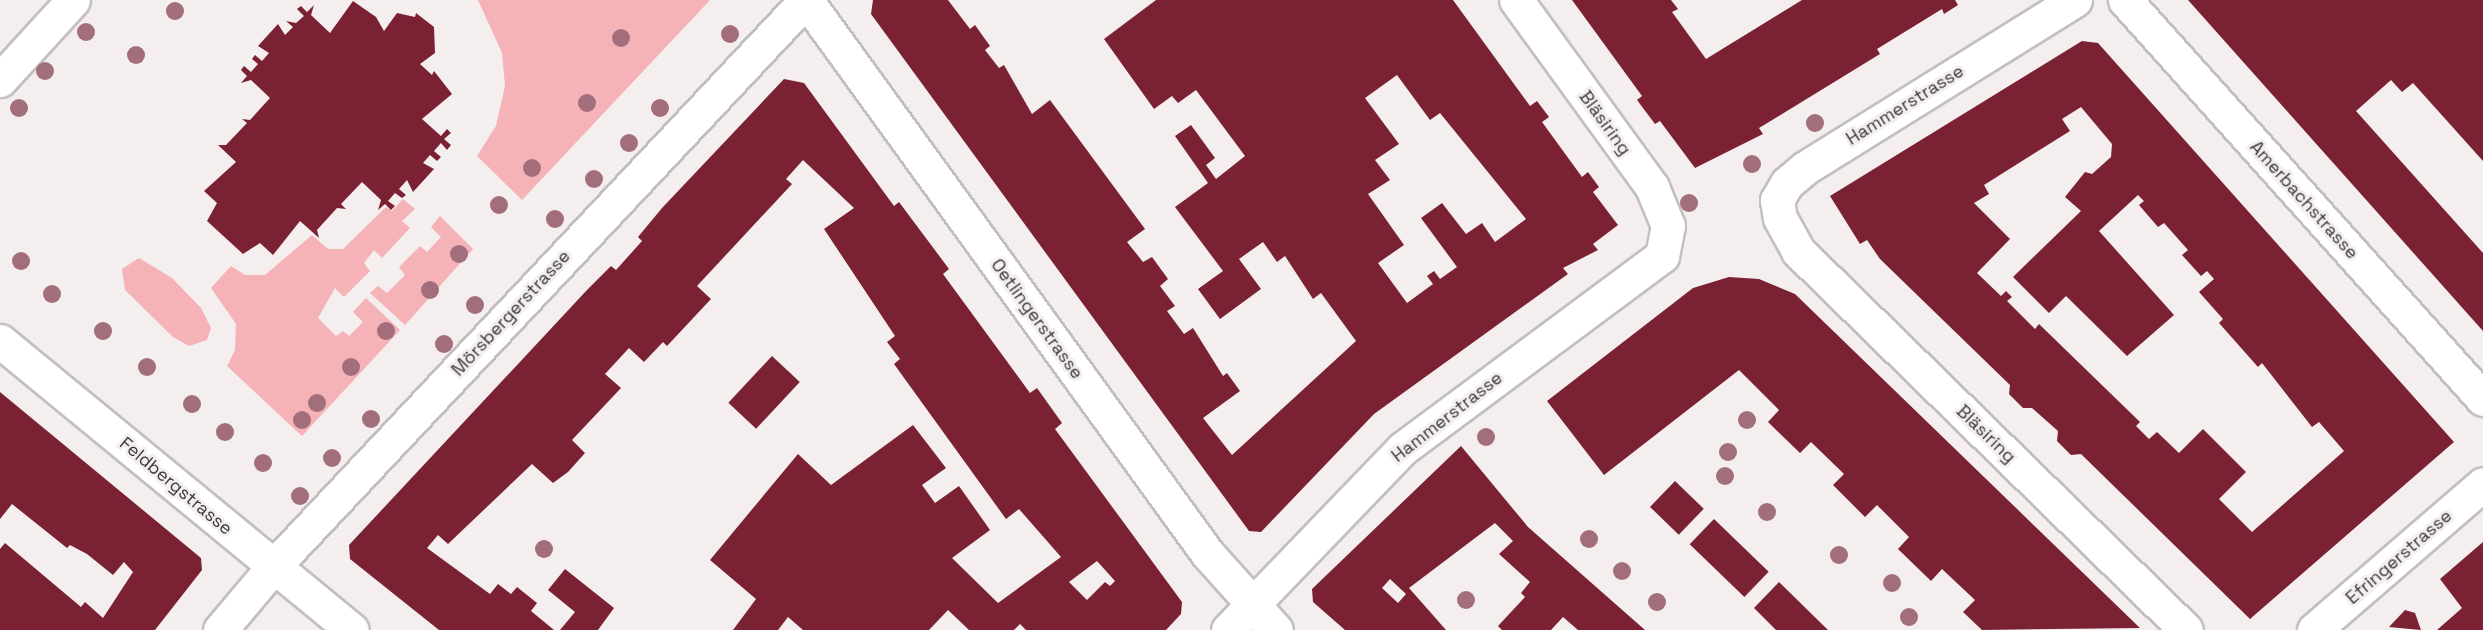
<!DOCTYPE html>
<html>
<head>
<meta charset="utf-8">
<style>
  body { margin:0 }
  #map { position:relative; width:2483px; height:630px; overflow:hidden; background:#f4eeee; font-family:"Space Grotesk",sans-serif }
  div>[style] { position:absolute }
  .green>* { inset:0; background:#f5b2b7 }
  .building>* { inset:0; background:#7a2233; transform-origin:0 0 }
  .roads { filter:drop-shadow(2px 0 #c4bfbf) drop-shadow(-2px 0 #c4bfbf) drop-shadow(0 2px #c4bfbf) drop-shadow(0 -2px #c4bfbf) }
  .street>* { height:33px; margin:-16.5px; padding:0 16.5px; transform-origin:16.5px; border-radius:16.5px; background:#fff }
  .secondary>* { height:33px; margin:-16.5px; padding:0 16.5px; transform-origin:16.5px; border-radius:16.5px; background:#fff }
  .trees>* { width:18px; height:18px; margin:-9px; border-radius:50%; background:#a36e7c }
  span { translate:-50% -50%; white-space:nowrap; text-align:center; line-height:1.15; -webkit-text-stroke:6px #f4eeee; paint-order:stroke }
  .street-label { font-size:18px; color:#3b3939 }
</style>
</head>
<body>
<div id="map">
  <div class="green">
    <div style="clip-path:polygon(478px 0,710px 0,522px 200px,477px 156px,496px 126px,505px 86px,502px 53px)"></div>
    <div style="clip-path:polygon(403px 199px,415px 209px,402px 221px,410px 228px,382px 258px,374px 250px,364px 263px,370px 271px,344px 297px,335px 288px,318px 318px,336px 336px,343px 331px,349px 336px,363px 322px,353px 312px,366px 298px,400px 330px,302px 436px,227px 366px,235px 350px,236px 324px,211px 288px,231px 266px,245px 275px,265px 275px,312px 235px,328px 249px,343px 249px,386px 207px,392px 211px)"></div>
    <div style="clip-path:polygon(440px 216px,473px 249px,405px 325px,370px 293px,378px 286px,387px 293px,405px 275px,399px 267px,420px 246px,427px 252px,441px 237px,431px 227px)"></div>
    <div style="clip-path:polygon(139px 258px,172px 278px,201px 308px,211px 328px,207px 340px,189px 346px,173px 337px,125px 290px,122px 269px)"></div>
  </div>
  <div class="building">
    <div style="clip-path:polygon(evenodd,873px 0,948px 0,970px 29px,975px 25px,990px 46px,985px 50px,999px 68px,1004px 65px,1032px 114px,1050px 100px,1145px 229px,1127px 242px,1143px 262px,1152px 257px,1168px 279px,1160px 286px,1175px 306px,1167px 311px,1184px 334px,1193px 328px,1223px 376px,1227px 373px,1240px 391px,1203px 418px,1232px 455px,1356px 341px,1321px 293px,1313px 299px,1285px 256px,1277px 262px,1263px 242px,1239px 259px,1261px 289px,1220px 319px,1198px 289px,1223px 271px,1175px 207px,1208px 183px,1175px 136px,1191px 125px,1215px 158px,1206px 165px,1216px 179px,1245px 156px,1196px 90px,1178px 103px,1172px 96px,1154px 109px,1104px 39px,1156px 0,1453px 0,1530px 106px,1537px 101px,1549px 117px,1542px 122px,1582px 177px,1588px 172px,1599px 187px,1593px 192px,1618px 225px,1593px 244px,1598px 250px,1563px 268px,1568px 274px,1374px 414px,1261px 532px,1249px 531px,871px 14px,873px 0,1397px 75px,1430px 120px,1440px 113px,1526px 219px,1495px 242px,1482px 223px,1466px 234px,1442px 203px,1421px 218px,1457px 267px,1440px 279px,1434px 271px,1427px 276px,1433px 284px,1407px 303px,1378px 263px,1404px 245px,1368px 194px,1390px 180px,1375px 160px,1399px 144px,1365px 98px,1397px 75px)"></div>
    <div style="clip-path:polygon(1572px 0,1671px 0,1678px 9px,1672px 12px,1706px 59px,1802px 0,1955px 0,1958px 5px,1944px 14px,1942px 9px,1877px 49px,1880px 54px,1759px 128px,1763px 134px,1695px 168px,1660px 121px,1655px 124px,1637px 100px,1642px 96px)"></div>
    <div style="clip-path:polygon(2188px 0,2483px 0,2483px 161px,2413px 83px,2402px 92px,2391px 80px,2356px 111px,2483px 253px,2483px 331px)"></div>
    <div style="clip-path:polygon(353px 1px,376px 17px,384px 31px,397px 13px,415px 17px,416px 13px,434px 27px,435px 53px,420px 64px,432px 75px,434px 71px,452px 94px,422px 119px,441px 136px,447px 129px,451px 133px,444px 139px,451px 145px,447px 150px,441px 143px,434px 151px,441px 157px,437px 161px,430px 155px,423px 163px,434px 169px,413px 192px,407px 180px,399px 189px,406px 195px,402px 198px,395px 193px,388px 201px,395px 206px,391px 210px,385px 204px,378px 210px,381px 200px,362px 182px,341px 204px,346px 209px,337px 208px,317px 230px,319px 238px,300px 221px,273px 255px,260px 243px,243px 254px,207px 221px,217px 203px,204px 191px,236px 162px,218px 145px,226px 145px,247px 123px,242px 119px,250px 120px,270px 98px,251px 80px,241px 83px,247px 76px,241px 70px,244px 66px,251px 72px,258px 64px,252px 59px,255px 55px,262px 61px,269px 53px,258px 46px,278px 24px,285px 35px,293px 27px,286px 21px,296px 23px,304px 16px,297px 9px,301px 6px,307px 12px,314px 5px,311px 15px,330px 33px)"></div>
    <div style="clip-path:polygon(evenodd,2082px 41px,2098px 43px,2454px 442px,2250px 619px,2081px 454px,2071px 455px,2057px 441px,2058px 431px,2032px 408px,2023px 408px,2009px 394px,2010px 385px,1880px 259px,1867px 240px,1860px 244px,1830px 196px,2082px 41px,2081px 107px,2112px 144px,2111px 157px,2092px 174px,2085px 172px,2065px 197px,2081px 211px,2013px 277px,2049px 313px,2066px 296px,2127px 356px,2174px 315px,2099px 231px,2138px 195px,2144px 201px,2139px 205px,2158px 227px,2164px 223px,2188px 250px,2182px 255px,2201px 276px,2207px 271px,2214px 279px,2199px 292px,2223px 319px,2219px 323px,2258px 367px,2262px 363px,2312px 427px,2319px 422px,2344px 451px,2252px 532px,2219px 499px,2246px 472px,2203px 429px,2179px 453px,2157px 432px,2149px 439px,2136px 426px,2140px 422px,2039px 324px,2035px 329px,2007px 301px,2012px 297px,2006px 291px,2001px 296px,1977px 273px,2010px 239px,1974px 203px,1989px 194px,1984px 185px,2070px 131px,2062px 119px,2081px 107px)"></div>
    <div style="clip-path:polygon(evenodd,784px 79px,804px 83px,894px 206px,899px 202px,949px 269px,943px 274px,1030px 393px,1037px 388px,1062px 423px,1055px 429px,1182px 602px,1181px 614px,1166px 630px,1026px 630px,1020px 624px,1014px 630px,969px 630px,948px 610px,929px 630px,803px 630px,788px 617px,778px 630px,733px 630px,756px 599px,710px 560px,798px 454px,831px 485px,913px 425px,946px 468px,922px 485px,935px 503px,959px 486px,990px 530px,952px 558px,998px 603px,1061px 557px,1019px 509px,1006px 519px,894px 364px,900px 359px,887px 342px,895px 336px,824px 229px,854px 208px,803px 160px,786px 179px,792px 184px,697px 286px,711px 299px,667px 346px,663px 342px,644px 362px,629px 348px,605px 374px,621px 388px,572px 440px,585px 453px,568px 472px,553px 483px,532px 464px,448px 544px,438px 535px,427px 548px,490px 594px,498px 584px,511px 594px,517px 587px,537px 603px,531px 611px,554px 630px,439px 630px,350px 559px,349px 545px,587px 290px,611px 266px,616px 270px,642px 241px,638px 237px,662px 208px,784px 79px,1097px 561px,1115px 581px,1110px 586px,1105px 582px,1087px 600px,1069px 582px,1097px 561px)"></div>
    <div style="clip-path:polygon(1729px 277px,1759px 279px,1795px 294px,2140px 628px,1982px 630px,1963px 612px,1975px 600px,1942px 569px,1931px 581px,1898px 549px,1909px 537px,1877px 505px,1865px 517px,1833px 485px,1844px 474px,1811px 442px,1800px 453px,1768px 422px,1779px 410px,1739px 370px,1604px 475px,1547px 401px,1693px 288px)"></div>
    <div style="left:772px;top:356px;width:38px;height:64px;rotate:43deg"></div>
    <div style="clip-path:polygon(0 392px,201px 558px,202px 570px,155px 630px,0 630px,0 549px,5px 543px,81px 607px,85px 602px,103px 618px,133px 572px,124px 562px,113px 575px,87px 554px,70px 545px,67px 548px,12px 504px,0 519px)"></div>
    <div style="clip-path:polygon(evenodd,1461px 446px,1528px 527px,1645px 630px,1578px 630px,1563px 617px,1551px 630px,1502px 630px,1498px 626px,1525px 597px,1521px 593px,1530px 582px,1499px 554px,1513px 541px,1495px 523px,1409px 588px,1446px 630px,1345px 630px,1313px 602px,1312px 589px,1461px 446px,1390px 579px,1406px 594px,1398px 603px,1382px 588px,1390px 579px)"></div>
    <div style="left:1675px;top:481px;width:40px;height:36px;rotate:44deg"></div>
    <div style="left:1714px;top:519px;width:76px;height:35px;rotate:44deg"></div>
    <div style="clip-path:polygon(2483px 542px,2483px 630px,2437px 630px,2462px 608px,2440px 579px)"></div>
    <div style="clip-path:polygon(565px 569px,614px 608px,598px 630px,560px 630px,575px 612px,548px 590px)"></div>
    <div style="clip-path:polygon(1779px 582px,1828px 630px,1776px 630px,1754px 608px)"></div>
    <div style="clip-path:polygon(2405px 610px,2415px 613px,2421px 630px,2389px 627px)"></div>
  </div>
  <div class="roads">
    <div class="street">
      <div style="left:806px;top:0;width:683px;rotate:54.05deg"></div>
      <div style="left:1207px;top:553px;width:103px;rotate:48.1deg"></div>
      <div style="left:2075px;top:0;width:318px;rotate:148.1deg"></div>
      <div style="left:1805px;top:168px;width:23px;rotate:140deg"></div>
      <div style="left:1787px;top:183px;width:20px;rotate:120deg"></div>
      <div style="left:1777px;top:200px;width:18px;rotate:81deg"></div>
      <div style="left:1780px;top:218px;width:38px;rotate:61deg"></div>
      <div style="left:1798px;top:251px;width:542px;rotate:44.33deg"></div>
      <div style="left:2125px;top:0;width:536px;rotate:48.1deg"></div>
      <div style="left:0;top:80px;width:108px;rotate:-47.6deg"></div>
      <div style="left:220px;top:630px;width:82px;rotate:-49.9deg"></div>
      <div style="left:273px;top:567px;width:778px;rotate:-46.77deg"></div>
      <div style="left:1228px;top:630px;width:251px;rotate:-46.1deg"></div>
      <div style="left:1402px;top:449px;width:324px;rotate:-36.6deg"></div>
      <div style="left:1662px;top:256px;width:31px;rotate:-79deg"></div>
      <div style="left:1668px;top:226px;width:42px;rotate:-112.3deg"></div>
      <div style="left:1652px;top:187px;width:231px;rotate:-126deg"></div>
      <div style="left:2314px;top:630px;width:223px;rotate:-40.8deg"></div>
    </div>
    <div class="secondary">
      <div style="left:0;top:341px;width:455px;rotate:39.4deg"></div>
    </div>
  </div>
  <div class="trees">
    <div style="left:175px;top:11px"></div>
    <div style="left:86px;top:32px"></div>
    <div style="left:730px;top:34px"></div>
    <div style="left:621px;top:38px"></div>
    <div style="left:136px;top:55px"></div>
    <div style="left:45px;top:71px"></div>
    <div style="left:587px;top:103px"></div>
    <div style="left:19px;top:108px"></div>
    <div style="left:660px;top:108px"></div>
    <div style="left:1815px;top:123px"></div>
    <div style="left:629px;top:143px"></div>
    <div style="left:1752px;top:164px"></div>
    <div style="left:532px;top:168px"></div>
    <div style="left:594px;top:179px"></div>
    <div style="left:1689px;top:203px"></div>
    <div style="left:499px;top:205px"></div>
    <div style="left:555px;top:219px"></div>
    <div style="left:459px;top:254px"></div>
    <div style="left:21px;top:261px"></div>
    <div style="left:430px;top:290px"></div>
    <div style="left:52px;top:294px"></div>
    <div style="left:475px;top:305px"></div>
    <div style="left:103px;top:331px"></div>
    <div style="left:386px;top:331px"></div>
    <div style="left:444px;top:344px"></div>
    <div style="left:147px;top:367px"></div>
    <div style="left:351px;top:367px"></div>
    <div style="left:317px;top:403px"></div>
    <div style="left:192px;top:404px"></div>
    <div style="left:371px;top:419px"></div>
    <div style="left:302px;top:420px"></div>
    <div style="left:1747px;top:420px"></div>
    <div style="left:225px;top:432px"></div>
    <div style="left:1486px;top:437px"></div>
    <div style="left:1728px;top:452px"></div>
    <div style="left:332px;top:458px"></div>
    <div style="left:263px;top:463px"></div>
    <div style="left:1725px;top:476px"></div>
    <div style="left:300px;top:496px"></div>
    <div style="left:1767px;top:512px"></div>
    <div style="left:1589px;top:539px"></div>
    <div style="left:544px;top:549px"></div>
    <div style="left:1839px;top:555px"></div>
    <div style="left:1622px;top:571px"></div>
    <div style="left:1892px;top:583px"></div>
    <div style="left:1466px;top:600px"></div>
    <div style="left:1657px;top:602px"></div>
    <div style="left:1909px;top:617px"></div>
  </div>
  <div class="street-label">
    <span style="left:1905px;top:105px;rotate:-32deg">Hammerstrasse</span>
    <span style="left:1605px;top:123px;rotate:54deg">Bläsiring</span>
    <span style="left:2304px;top:200px;rotate:48deg">Amerbachstrasse</span>
    <span style="left:511px;top:313px;rotate:-47deg">Mörsbergerstrasse</span>
    <span style="left:1037px;top:319px;rotate:54deg">Oetlingerstrasse</span>
    <span style="left:1447px;top:417px;rotate:-38deg">Hammerstrasse</span>
    <span style="left:1986px;top:434px;rotate:44deg">Bläsiring</span>
    <span style="left:176px;top:486px;rotate:40deg">Feldbergstrasse</span>
    <span style="left:2399px;top:557px;rotate:-41deg">Efringerstrasse</span>
  </div>
</div>
</body>
</html>
